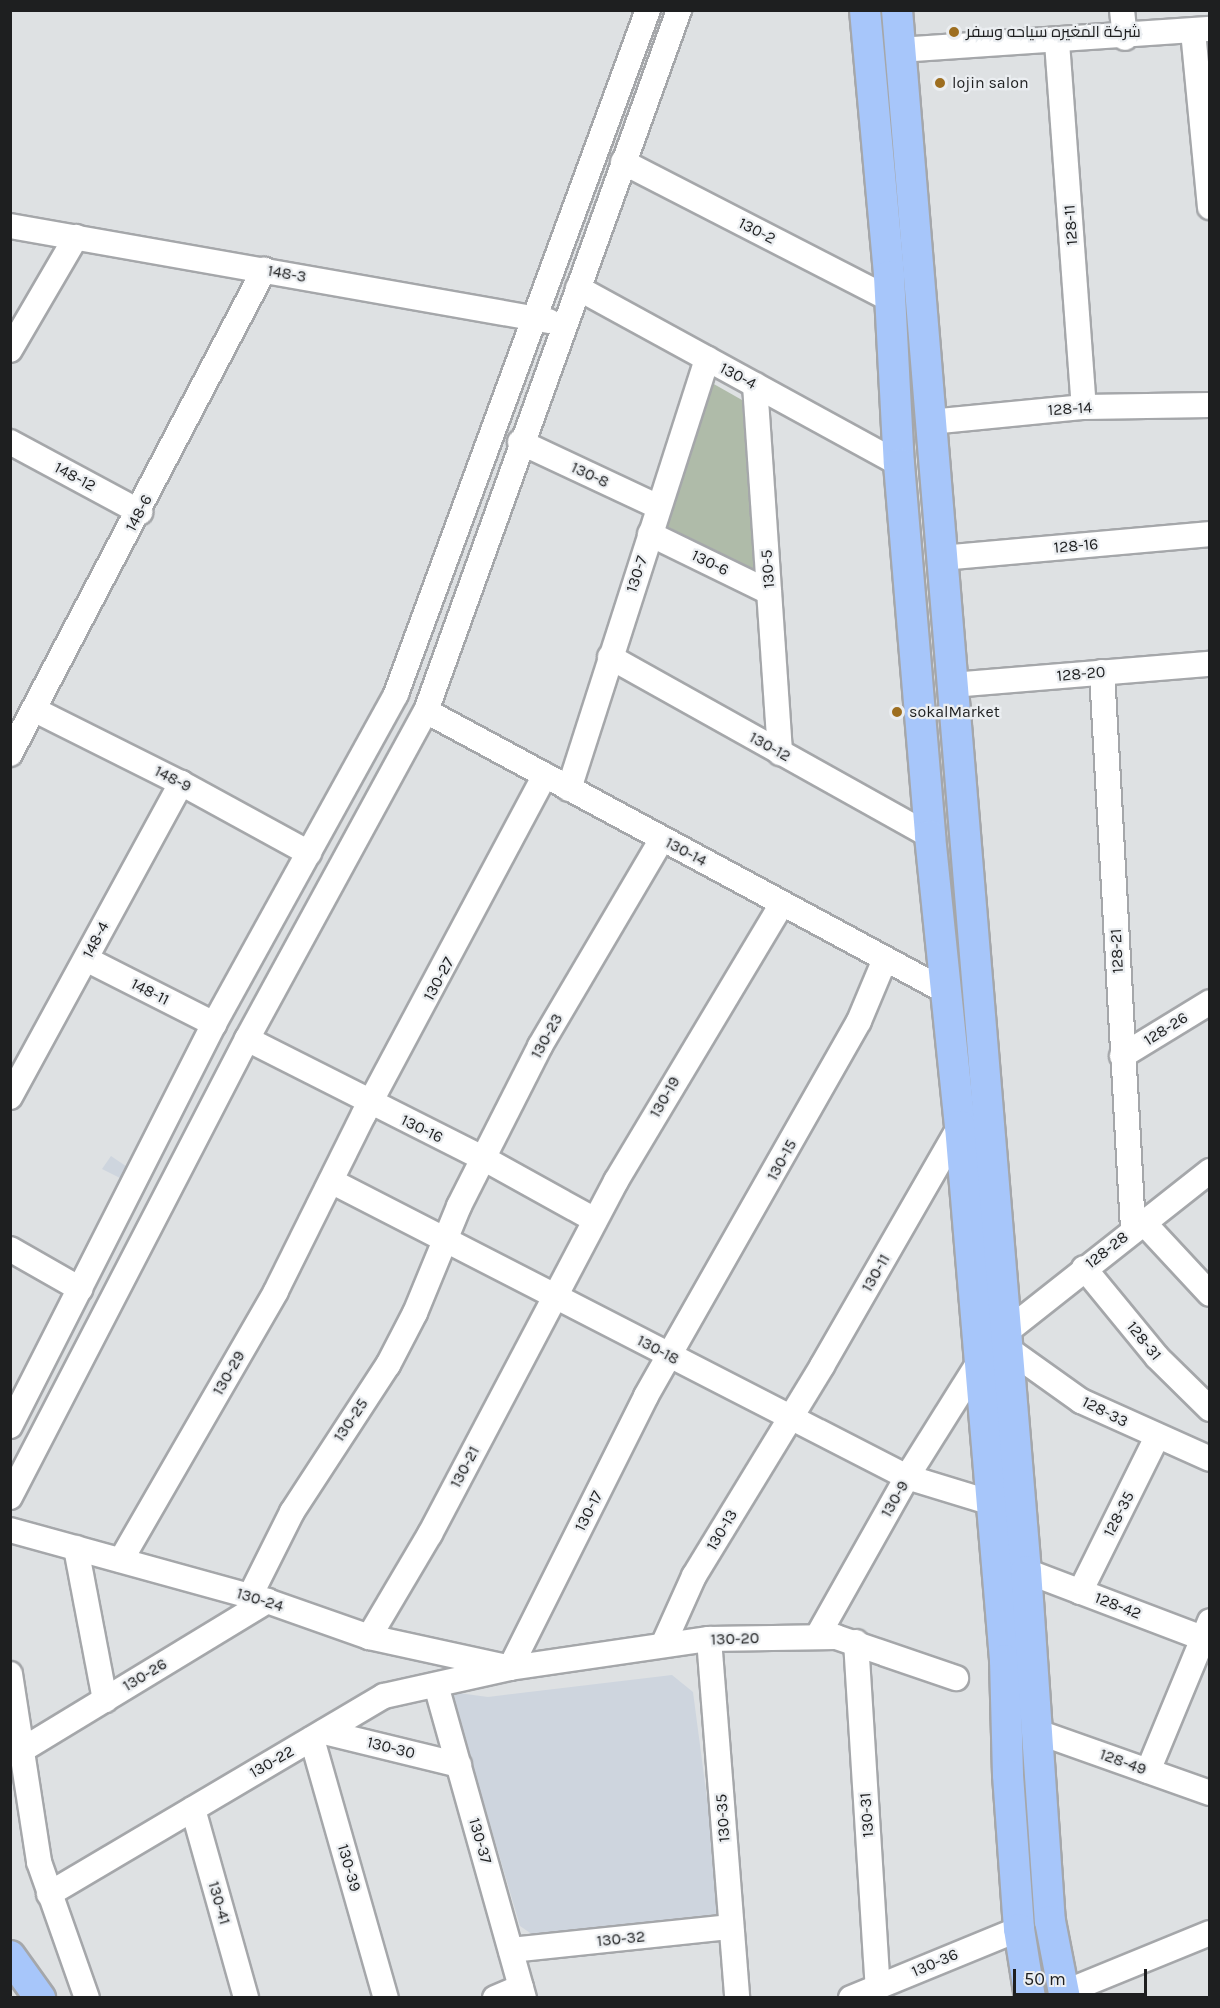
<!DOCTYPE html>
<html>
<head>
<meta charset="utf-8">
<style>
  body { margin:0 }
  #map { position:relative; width:1220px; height:2008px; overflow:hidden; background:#dee1e3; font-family:Karla,Cairo,sans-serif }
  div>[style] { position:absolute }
  .built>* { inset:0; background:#ced5de }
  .green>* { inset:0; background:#afbba9 }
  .roads { filter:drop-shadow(2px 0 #a5a7aa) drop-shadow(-2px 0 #a5a7aa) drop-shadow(0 2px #a5a7aa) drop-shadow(0 -2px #a5a7aa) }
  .minor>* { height:24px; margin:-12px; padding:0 12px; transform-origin:12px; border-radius:12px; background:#fff }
  .major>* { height:30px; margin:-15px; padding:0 15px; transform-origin:15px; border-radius:15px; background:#a7c6fa }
  .dots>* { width:16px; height:16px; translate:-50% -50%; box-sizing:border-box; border:3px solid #ebeef1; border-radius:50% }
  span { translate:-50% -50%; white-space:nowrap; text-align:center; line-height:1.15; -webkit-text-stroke:4.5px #ebeef1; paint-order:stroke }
  .poi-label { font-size:16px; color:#1e1f20 }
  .left { translate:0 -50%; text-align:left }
  .street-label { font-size:16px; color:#1e1f20 }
  .frame { position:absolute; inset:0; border:12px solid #1e1f20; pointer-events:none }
  .scale { position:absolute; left:1013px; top:1969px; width:134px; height:27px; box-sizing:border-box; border:3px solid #1e1f20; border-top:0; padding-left:8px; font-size:18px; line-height:21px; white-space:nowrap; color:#1e1f20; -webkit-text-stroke:4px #ebeef1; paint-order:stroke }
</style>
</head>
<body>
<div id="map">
  <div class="built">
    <div style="clip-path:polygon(111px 1156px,133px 1171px,124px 1180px,102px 1169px)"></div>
    <div style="clip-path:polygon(672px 1675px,693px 1692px,723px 1920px,539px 1939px,520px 1926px,451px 1692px,488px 1697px)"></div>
  </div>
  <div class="green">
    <div style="clip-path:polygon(712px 383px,742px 400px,755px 575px,661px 523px)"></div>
  </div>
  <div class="roads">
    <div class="minor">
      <div style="left:1122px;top:10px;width:28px;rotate:84deg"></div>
      <div style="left:1193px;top:31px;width:177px;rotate:84.5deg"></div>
      <div style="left:1057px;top:42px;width:366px;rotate:85.8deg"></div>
      <div style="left:900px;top:50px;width:311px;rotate:-3.9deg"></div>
      <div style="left:623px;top:162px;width:301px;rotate:27.2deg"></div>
      <div style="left:10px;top:226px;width:547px;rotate:10deg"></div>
      <div style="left:578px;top:288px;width:366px;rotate:28.7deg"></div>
      <div style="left:10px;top:350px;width:131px;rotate:-59.7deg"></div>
      <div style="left:755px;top:385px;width:369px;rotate:86.1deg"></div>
      <div style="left:930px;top:422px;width:155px;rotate:-5.6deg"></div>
      <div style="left:1084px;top:407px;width:126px;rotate:-0.9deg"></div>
      <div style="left:10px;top:442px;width:148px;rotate:28.3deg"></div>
      <div style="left:520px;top:442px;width:153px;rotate:25.1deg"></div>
      <div style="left:650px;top:534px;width:132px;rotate:26deg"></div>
      <div style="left:942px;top:558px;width:269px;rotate:-5.1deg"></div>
      <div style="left:610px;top:657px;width:367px;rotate:29.2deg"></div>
      <div style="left:1102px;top:672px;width:558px;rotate:86.81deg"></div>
      <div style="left:952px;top:685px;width:259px;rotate:-4.7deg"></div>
      <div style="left:35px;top:710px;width:163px;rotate:26.6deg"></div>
      <div style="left:181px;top:783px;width:146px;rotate:28.7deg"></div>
      <div style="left:426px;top:711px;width:592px;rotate:28.34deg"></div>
      <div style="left:10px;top:754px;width:547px;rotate:-62.31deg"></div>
      <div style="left:569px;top:789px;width:452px;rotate:-72.2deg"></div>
      <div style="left:86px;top:959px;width:144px;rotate:26.9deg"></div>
      <div style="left:247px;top:1039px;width:264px;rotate:26.8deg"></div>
      <div style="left:483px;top:1158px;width:128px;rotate:29deg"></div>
      <div style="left:1122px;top:1056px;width:103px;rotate:-31.5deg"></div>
      <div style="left:10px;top:1097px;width:358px;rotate:-61.4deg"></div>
      <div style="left:331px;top:1181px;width:648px;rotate:27.2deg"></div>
      <div style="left:907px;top:1477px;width:89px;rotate:17deg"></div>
      <div style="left:1143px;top:1222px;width:98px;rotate:47.1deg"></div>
      <div style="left:10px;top:1249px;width:81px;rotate:29.7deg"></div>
      <div style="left:1084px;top:1268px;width:115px;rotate:50.6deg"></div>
      <div style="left:1157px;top:1357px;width:74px;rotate:44.5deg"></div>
      <div style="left:1006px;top:1332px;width:260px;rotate:-38.3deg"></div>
      <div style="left:1008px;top:1349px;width:90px;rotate:35.5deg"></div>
      <div style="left:1081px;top:1401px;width:141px;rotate:24.2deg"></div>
      <div style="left:10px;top:1426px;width:451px;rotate:-63.1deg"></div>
      <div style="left:214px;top:1024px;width:377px;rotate:-61.1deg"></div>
      <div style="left:396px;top:694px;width:729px;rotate:-69.78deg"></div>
      <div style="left:10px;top:1497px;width:516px;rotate:-62.64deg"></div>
      <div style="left:247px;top:1039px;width:374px;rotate:-61.4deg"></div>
      <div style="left:426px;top:711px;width:745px;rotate:-70.15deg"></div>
      <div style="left:10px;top:1530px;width:267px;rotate:15.4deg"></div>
      <div style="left:267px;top:1601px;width:108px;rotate:19.4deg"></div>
      <div style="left:369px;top:1637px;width:136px;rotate:12.3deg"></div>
      <div style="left:76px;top:1548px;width:155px;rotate:79.2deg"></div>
      <div style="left:121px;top:1560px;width:310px;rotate:-60deg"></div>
      <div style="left:276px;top:1291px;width:198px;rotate:-63.6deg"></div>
      <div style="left:364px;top:1114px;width:384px;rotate:-61.9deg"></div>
      <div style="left:1026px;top:1571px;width:197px;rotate:20.8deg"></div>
      <div style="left:1080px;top:1592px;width:173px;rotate:-63.6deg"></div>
      <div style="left:250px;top:1596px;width:94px;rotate:-63.4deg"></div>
      <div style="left:292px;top:1512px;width:176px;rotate:-56.9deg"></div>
      <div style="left:388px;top:1365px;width:59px;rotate:-62.6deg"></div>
      <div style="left:415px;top:1313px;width:116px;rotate:-67.6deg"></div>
      <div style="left:459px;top:1206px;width:179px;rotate:-63.1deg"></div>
      <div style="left:540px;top:1046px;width:240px;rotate:-59.5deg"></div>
      <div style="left:369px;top:1637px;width:120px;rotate:-59.4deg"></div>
      <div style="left:430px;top:1534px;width:399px;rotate:-62.2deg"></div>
      <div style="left:616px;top:1181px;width:323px;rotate:-59.1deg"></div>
      <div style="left:817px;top:1637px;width:184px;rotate:-60.6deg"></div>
      <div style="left:907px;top:1477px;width:133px;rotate:-57.9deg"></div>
      <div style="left:709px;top:1639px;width:360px;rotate:85.5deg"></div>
      <div style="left:856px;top:1642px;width:346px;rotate:86.4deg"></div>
      <div style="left:663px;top:1645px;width:76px;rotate:-65.8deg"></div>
      <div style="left:694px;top:1576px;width:246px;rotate:-58.6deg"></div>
      <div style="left:822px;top:1366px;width:277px;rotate:-60.1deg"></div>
      <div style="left:510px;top:1668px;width:304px;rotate:-63.4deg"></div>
      <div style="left:646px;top:1396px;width:431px;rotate:-60.4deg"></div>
      <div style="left:859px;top:1021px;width:67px;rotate:-67.2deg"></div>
      <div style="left:10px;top:1674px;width:190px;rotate:81.2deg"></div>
      <div style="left:39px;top:1862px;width:144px;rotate:70.6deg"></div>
      <div style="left:436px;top:1685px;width:325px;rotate:74.3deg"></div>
      <div style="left:1035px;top:1731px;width:186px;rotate:19.5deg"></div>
      <div style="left:324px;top:1732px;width:139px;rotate:13.7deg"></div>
      <div style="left:312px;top:1739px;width:269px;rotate:74.1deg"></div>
      <div style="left:22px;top:1750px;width:287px;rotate:-31.3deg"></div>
      <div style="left:1148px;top:1771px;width:162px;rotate:-67.5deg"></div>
      <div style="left:193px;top:1809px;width:196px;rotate:74.3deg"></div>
      <div style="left:49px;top:1894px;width:389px;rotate:-30.6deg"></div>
      <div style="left:384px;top:1696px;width:129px;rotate:-12.5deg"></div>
      <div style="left:510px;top:1668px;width:201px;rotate:-8.3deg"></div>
      <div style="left:709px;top:1639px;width:127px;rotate:-0.9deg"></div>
      <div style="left:836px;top:1637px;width:127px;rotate:18.9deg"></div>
      <div style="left:511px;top:1950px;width:221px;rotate:-6deg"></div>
      <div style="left:1063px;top:1993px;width:159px;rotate:-22.2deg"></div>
      <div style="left:495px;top:1998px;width:28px;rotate:-23deg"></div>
      <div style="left:851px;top:1998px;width:182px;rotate:-22.3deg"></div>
    </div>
    <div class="major">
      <div style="left:865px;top:10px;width:267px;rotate:84.8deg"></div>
      <div style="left:889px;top:276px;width:188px;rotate:87deg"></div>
      <div style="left:899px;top:464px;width:373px;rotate:85.2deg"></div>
      <div style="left:930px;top:836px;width:292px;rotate:84.1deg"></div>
      <div style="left:960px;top:1126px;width:536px;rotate:85.18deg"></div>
      <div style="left:1005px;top:1660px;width:115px;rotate:88.5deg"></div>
      <div style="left:1008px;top:1775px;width:154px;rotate:85.9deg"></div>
      <div style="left:1019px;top:1929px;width:70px;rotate:80.9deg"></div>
      <div style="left:897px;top:10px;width:1566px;rotate:85.28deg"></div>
      <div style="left:1026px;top:1571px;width:351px;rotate:86.1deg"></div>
      <div style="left:1050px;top:1921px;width:78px;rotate:79deg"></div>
      <div style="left:10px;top:1956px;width:52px;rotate:54.5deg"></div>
    </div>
  </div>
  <div class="dots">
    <div style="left:954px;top:32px;background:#9d6e20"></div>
    <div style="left:940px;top:83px;background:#9d6e20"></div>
    <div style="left:897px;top:712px;background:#9d6e20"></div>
  </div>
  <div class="poi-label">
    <span class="left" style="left:966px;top:32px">شركة المغيره سياحه وسفر</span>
    <span class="left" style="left:952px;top:83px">lojin salon</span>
    <span class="left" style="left:909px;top:712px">sokalMarket</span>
  </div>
  <div class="street-label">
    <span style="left:1071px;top:225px;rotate:-94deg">128-11</span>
    <span style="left:757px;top:231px;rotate:27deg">130-2</span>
    <span style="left:287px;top:274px;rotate:10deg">148-3</span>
    <span style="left:738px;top:376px;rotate:28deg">130-4</span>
    <span style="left:1070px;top:409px;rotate:-4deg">128-14</span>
    <span style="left:590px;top:475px;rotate:25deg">130-8</span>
    <span style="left:75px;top:477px;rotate:28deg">148-12</span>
    <span style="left:139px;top:513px;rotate:-62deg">148-6</span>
    <span style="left:1076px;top:546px;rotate:-5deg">128-16</span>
    <span style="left:710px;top:563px;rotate:26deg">130-6</span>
    <span style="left:768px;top:569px;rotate:-94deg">130-5</span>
    <span style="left:637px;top:574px;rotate:-72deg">130-7</span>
    <span style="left:1081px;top:674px;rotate:-5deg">128-20</span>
    <span style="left:770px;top:747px;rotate:29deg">130-12</span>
    <span style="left:173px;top:779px;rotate:27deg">148-9</span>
    <span style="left:686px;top:852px;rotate:28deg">130-14</span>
    <span style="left:96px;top:940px;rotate:-62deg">148-4</span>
    <span style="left:1117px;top:951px;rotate:-93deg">128-21</span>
    <span style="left:439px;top:979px;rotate:-61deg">130-27</span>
    <span style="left:150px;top:992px;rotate:27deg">148-11</span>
    <span style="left:1166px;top:1029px;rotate:-32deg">128-26</span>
    <span style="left:547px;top:1036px;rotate:-61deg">130-23</span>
    <span style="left:665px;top:1097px;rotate:-60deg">130-19</span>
    <span style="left:422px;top:1129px;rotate:26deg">130-16</span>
    <span style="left:782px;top:1160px;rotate:-61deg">130-15</span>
    <span style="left:1107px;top:1250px;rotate:-38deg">128-28</span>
    <span style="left:876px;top:1273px;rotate:-60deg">130-11</span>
    <span style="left:1144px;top:1341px;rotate:51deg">128-31</span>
    <span style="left:658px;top:1350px;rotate:28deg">130-18</span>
    <span style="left:229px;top:1373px;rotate:-60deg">130-29</span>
    <span style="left:1105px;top:1412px;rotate:27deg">128-33</span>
    <span style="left:351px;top:1420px;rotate:-56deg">130-25</span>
    <span style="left:465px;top:1467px;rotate:-62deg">130-21</span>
    <span style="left:895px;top:1499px;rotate:-60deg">130-9</span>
    <span style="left:589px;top:1511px;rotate:-63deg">130-17</span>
    <span style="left:1119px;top:1514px;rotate:-63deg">128-35</span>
    <span style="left:722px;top:1530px;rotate:-59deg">130-13</span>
    <span style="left:260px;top:1600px;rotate:17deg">130-24</span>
    <span style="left:1118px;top:1606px;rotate:21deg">128-42</span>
    <span style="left:735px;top:1639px;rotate:-2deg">130-20</span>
    <span style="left:145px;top:1675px;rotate:-31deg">130-26</span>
    <span style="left:391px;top:1748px;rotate:14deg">130-30</span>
    <span style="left:272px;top:1762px;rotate:-30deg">130-22</span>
    <span style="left:1123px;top:1762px;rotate:20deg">128-49</span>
    <span style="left:867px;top:1815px;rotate:-94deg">130-31</span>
    <span style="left:723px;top:1818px;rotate:-94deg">130-35</span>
    <span style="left:480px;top:1841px;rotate:74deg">130-37</span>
    <span style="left:349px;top:1868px;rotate:74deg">130-39</span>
    <span style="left:219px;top:1903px;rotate:74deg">130-41</span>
    <span style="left:621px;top:1939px;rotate:-6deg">130-32</span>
    <span style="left:935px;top:1963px;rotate:-23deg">130-36</span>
  </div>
  <div class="frame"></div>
  <div class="scale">50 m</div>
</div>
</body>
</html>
